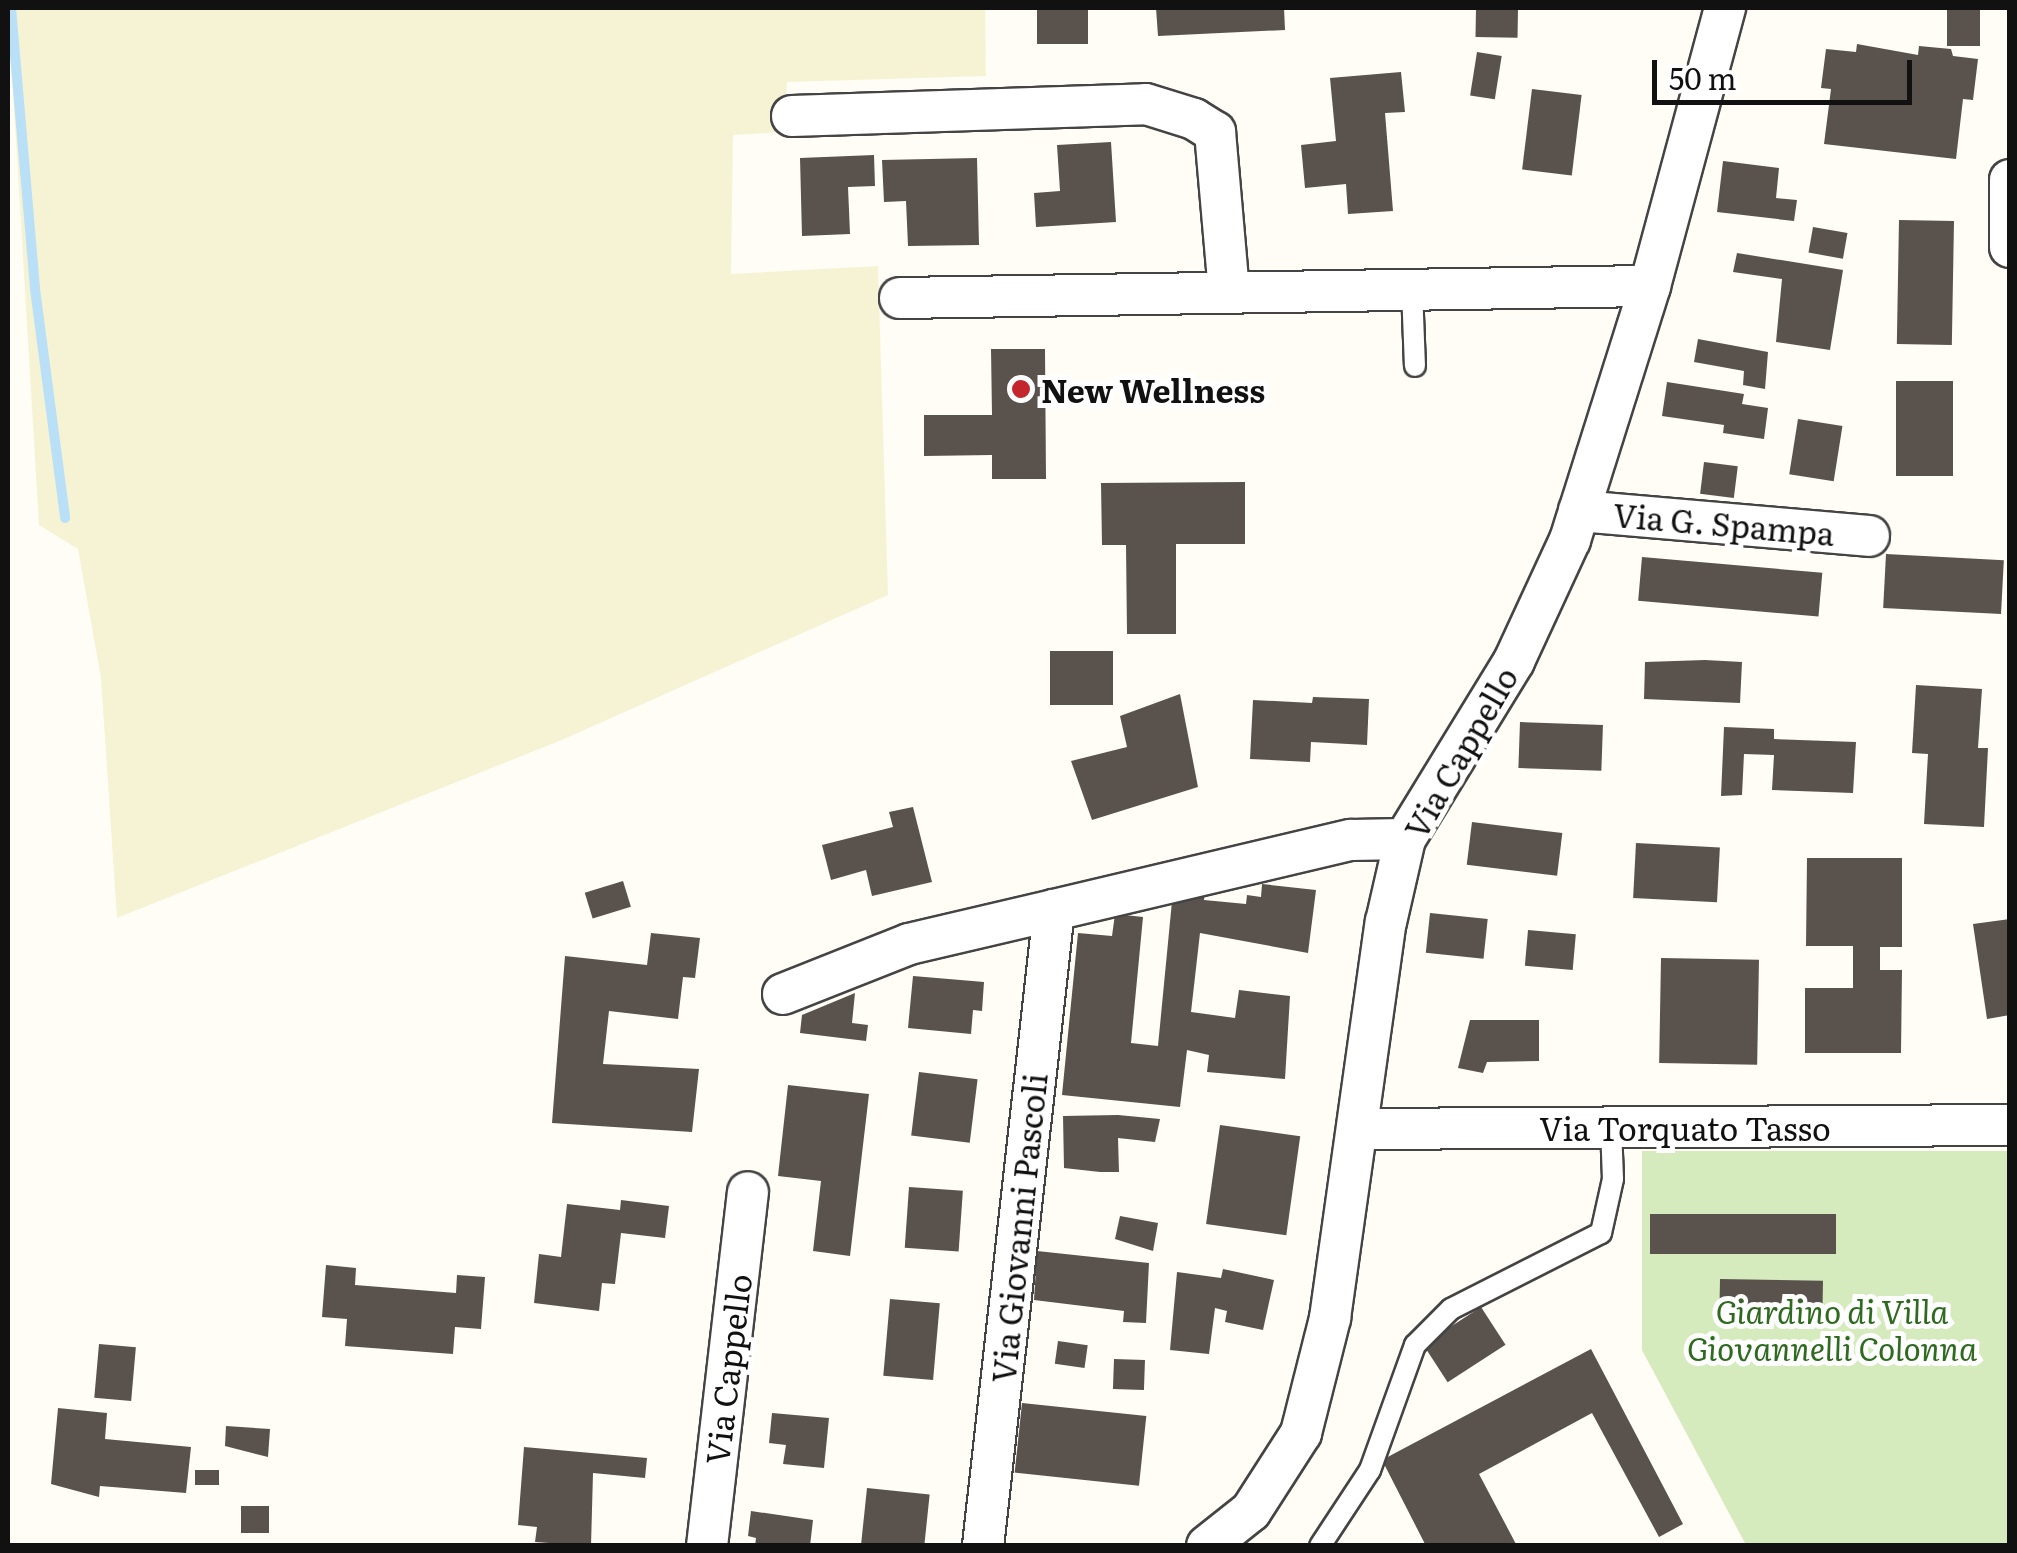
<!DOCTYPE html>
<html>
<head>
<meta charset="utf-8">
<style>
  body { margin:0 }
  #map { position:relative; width:2017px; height:1553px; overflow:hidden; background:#fffdf5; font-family:Literata,serif }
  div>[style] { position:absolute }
  .farmland>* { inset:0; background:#f6f3d4 }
  .green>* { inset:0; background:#d5ebbd }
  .stream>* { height:10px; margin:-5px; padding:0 5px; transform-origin:5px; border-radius:5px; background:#b9e0f7 }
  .building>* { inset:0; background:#5a524d; transform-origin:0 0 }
  .roads { filter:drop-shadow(2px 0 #444) drop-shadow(-2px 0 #444) drop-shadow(0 2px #444) drop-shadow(0 -2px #444) }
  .lane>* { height:20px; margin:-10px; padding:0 10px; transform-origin:10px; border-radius:10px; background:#fff }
  .street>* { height:40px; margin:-20px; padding:0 20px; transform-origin:20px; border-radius:20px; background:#fff }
  .dots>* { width:28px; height:28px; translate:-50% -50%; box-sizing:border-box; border:5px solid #fff; border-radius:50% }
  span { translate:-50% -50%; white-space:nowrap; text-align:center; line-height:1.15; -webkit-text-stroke:10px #fff; paint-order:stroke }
  .poi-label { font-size:32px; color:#111; font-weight:700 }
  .left { translate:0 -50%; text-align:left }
  .street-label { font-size:32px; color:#111 }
  .park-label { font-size:32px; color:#2f6b1f; font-style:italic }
  .frame { position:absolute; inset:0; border:10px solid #111; pointer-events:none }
  .scale { position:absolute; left:1652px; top:60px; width:260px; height:45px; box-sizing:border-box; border:5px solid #111; border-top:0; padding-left:12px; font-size:30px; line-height:35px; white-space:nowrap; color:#111; -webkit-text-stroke:8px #fff; paint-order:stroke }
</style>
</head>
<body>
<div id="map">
  <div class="farmland">
    <div style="clip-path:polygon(8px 8px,985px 8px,986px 76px,787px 82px,784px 132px,733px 135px,731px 274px,878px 266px,888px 595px,564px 739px,117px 918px,101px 678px,78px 549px,39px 525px)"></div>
  </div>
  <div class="green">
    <div style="clip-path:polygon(1642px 1151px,2009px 1151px,2009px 1545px,1746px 1545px,1642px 1350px)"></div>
  </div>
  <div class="stream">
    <div style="left:11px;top:8px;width:282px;rotate:85.1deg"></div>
    <div style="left:35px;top:289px;width:231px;rotate:82.5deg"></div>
  </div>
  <div class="building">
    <div style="left:1037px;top:8px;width:51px;height:36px"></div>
    <div style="clip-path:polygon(1156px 8px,1284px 8px,1285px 30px,1158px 36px)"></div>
    <div style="left:1947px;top:8px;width:33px;height:38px"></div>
    <div style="left:1476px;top:9px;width:42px;height:28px;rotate:1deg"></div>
    <div style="clip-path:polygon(1857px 44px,1918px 55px,1919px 46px,1951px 49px,1953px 56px,1978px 59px,1973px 100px,1963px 99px,1956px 159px,1824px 144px,1831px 89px,1821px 88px,1826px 49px,1856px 52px)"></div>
    <div style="left:1477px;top:52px;width:25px;height:44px;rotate:9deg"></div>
    <div style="clip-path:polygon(1401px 72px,1405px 112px,1385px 113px,1393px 211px,1348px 214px,1346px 184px,1305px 188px,1301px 145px,1336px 141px,1330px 78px)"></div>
    <div style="left:1532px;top:89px;width:50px;height:81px;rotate:7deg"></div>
    <div style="clip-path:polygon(1111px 142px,1116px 222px,1036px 227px,1034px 193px,1060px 191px,1057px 145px)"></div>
    <div style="clip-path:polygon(874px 155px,875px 186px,848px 187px,850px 234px,802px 236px,800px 158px)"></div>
    <div style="clip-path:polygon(977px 158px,979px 245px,908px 246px,906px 201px,884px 202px,882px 160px)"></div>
    <div style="clip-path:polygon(1723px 161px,1779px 168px,1776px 198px,1797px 200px,1794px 221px,1717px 212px)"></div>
    <div style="left:1899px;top:220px;width:55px;height:124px;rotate:1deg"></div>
    <div style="left:1813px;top:227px;width:35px;height:26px;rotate:10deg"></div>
    <div style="clip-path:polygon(1737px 253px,1843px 270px,1830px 350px,1776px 342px,1782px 279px,1733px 272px)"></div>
    <div style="clip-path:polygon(1698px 339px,1768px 352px,1765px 389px,1743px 385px,1744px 371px,1694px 362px)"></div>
    <div style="clip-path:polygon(991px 349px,1045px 349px,1046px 479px,992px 479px,992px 455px,924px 456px,924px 415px,992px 415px)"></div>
    <div style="left:1896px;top:381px;width:57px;height:95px"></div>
    <div style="clip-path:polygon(1667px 382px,1744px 394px,1742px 404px,1768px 408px,1764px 439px,1723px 433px,1724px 425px,1662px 416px)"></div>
    <div style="left:1798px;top:419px;width:45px;height:56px;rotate:9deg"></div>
    <div style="left:1704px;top:462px;width:34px;height:32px;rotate:7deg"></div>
    <div style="clip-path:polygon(1245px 482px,1245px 544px,1176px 544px,1176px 634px,1127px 634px,1126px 545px,1102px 545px,1101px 483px)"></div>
    <div style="left:1886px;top:554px;width:118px;height:54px;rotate:3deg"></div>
    <div style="left:1642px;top:557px;width:181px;height:44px;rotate:5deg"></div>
    <div style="left:1113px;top:651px;width:54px;height:63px;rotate:90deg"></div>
    <div style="clip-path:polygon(1705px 660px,1742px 662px,1740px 703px,1644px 699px,1645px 662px)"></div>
    <div style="clip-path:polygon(1916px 685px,1982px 689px,1978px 748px,1988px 748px,1984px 827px,1924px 824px,1928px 754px,1912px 753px)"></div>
    <div style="clip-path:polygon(1180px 694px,1198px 787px,1092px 820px,1071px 761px,1127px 747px,1120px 716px)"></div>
    <div style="clip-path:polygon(1313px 697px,1369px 699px,1367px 745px,1311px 742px,1310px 762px,1250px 759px,1253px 700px,1312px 703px)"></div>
    <div style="left:1520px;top:722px;width:83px;height:46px;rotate:2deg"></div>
    <div style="clip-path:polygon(1724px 727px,1774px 729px,1774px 739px,1856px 742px,1853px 793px,1772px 790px,1774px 755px,1744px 754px,1742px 795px,1721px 796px)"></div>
    <div style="clip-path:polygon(913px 807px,932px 882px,872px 896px,866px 870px,831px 880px,822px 845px,893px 827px,889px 812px)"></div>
    <div style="left:1472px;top:822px;width:91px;height:43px;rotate:7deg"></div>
    <div style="left:1636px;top:843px;width:84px;height:55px;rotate:3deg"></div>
    <div style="clip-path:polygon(1807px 858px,1902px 858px,1902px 947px,1880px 947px,1880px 970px,1902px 970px,1901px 1053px,1805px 1053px,1805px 988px,1853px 988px,1853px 946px,1806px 946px)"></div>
    <div style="left:623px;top:881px;width:27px;height:40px;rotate:73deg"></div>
    <div style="clip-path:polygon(1206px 882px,1204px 900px,1246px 904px,1247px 895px,1261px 897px,1262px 884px,1316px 890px,1308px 953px,1200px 933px,1191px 1012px,1235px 1018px,1239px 990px,1290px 996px,1285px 1079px,1207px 1072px,1209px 1055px,1187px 1050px,1180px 1107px,1062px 1095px,1078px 933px,1112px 936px,1115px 914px,1143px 917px,1131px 1043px,1158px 1046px,1173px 891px)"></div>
    <div style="left:1430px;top:913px;width:58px;height:40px;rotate:6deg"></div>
    <div style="clip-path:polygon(2010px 919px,2010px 1015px,1987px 1019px,1973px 924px)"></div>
    <div style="left:1528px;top:930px;width:48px;height:36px;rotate:5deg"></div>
    <div style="clip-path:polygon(651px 933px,700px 938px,695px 978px,683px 977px,678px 1019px,609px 1011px,603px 1064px,699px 1069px,692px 1132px,552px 1123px,565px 956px,647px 965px)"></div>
    <div style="left:1661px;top:958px;width:98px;height:105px;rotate:1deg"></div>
    <div style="clip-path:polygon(913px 976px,984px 982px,982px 1011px,973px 1010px,971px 1034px,908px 1028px)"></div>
    <div style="clip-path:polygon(855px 993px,852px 1023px,868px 1025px,866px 1041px,800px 1033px,802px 1015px)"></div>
    <div style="clip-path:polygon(1470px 1020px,1539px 1020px,1539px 1061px,1487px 1062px,1483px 1073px,1458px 1068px)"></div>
    <div style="left:919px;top:1072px;width:59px;height:64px;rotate:7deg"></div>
    <div style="clip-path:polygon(788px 1085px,869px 1094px,850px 1256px,813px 1251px,821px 1181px,778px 1176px)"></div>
    <div style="clip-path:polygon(1063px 1116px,1118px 1115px,1160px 1119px,1155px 1142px,1118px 1138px,1119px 1172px,1100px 1172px,1064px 1168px)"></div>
    <div style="left:1220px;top:1125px;width:81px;height:100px;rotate:8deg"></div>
    <div style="left:909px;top:1187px;width:54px;height:61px;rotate:4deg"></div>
    <div style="clip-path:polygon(621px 1200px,669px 1206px,665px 1238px,621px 1233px,615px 1284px,602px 1283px,599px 1311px,534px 1303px,539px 1254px,561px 1257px,567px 1204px,620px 1210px)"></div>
    <div style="left:1836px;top:1214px;width:40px;height:186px;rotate:90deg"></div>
    <div style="clip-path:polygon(1120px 1216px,1158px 1223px,1153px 1251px,1115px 1239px)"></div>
    <div style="clip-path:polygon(1037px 1251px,1149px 1263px,1146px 1323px,1123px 1322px,1124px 1311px,1034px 1300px)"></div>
    <div style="clip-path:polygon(326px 1265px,356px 1268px,355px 1285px,456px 1293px,457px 1275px,485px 1277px,481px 1329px,455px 1327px,453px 1354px,345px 1346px,347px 1319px,322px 1317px)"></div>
    <div style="clip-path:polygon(1223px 1269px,1274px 1280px,1263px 1330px,1225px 1322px,1227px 1311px,1215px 1308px,1209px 1354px,1170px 1350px,1177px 1272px,1221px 1278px)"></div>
    <div style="left:1720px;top:1279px;width:103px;height:36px;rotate:1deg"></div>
    <div style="left:890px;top:1299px;width:50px;height:77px;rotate:5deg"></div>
    <div style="left:1481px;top:1307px;width:45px;height:69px;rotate:57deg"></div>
    <div style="left:1058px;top:1341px;width:30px;height:23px;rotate:8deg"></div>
    <div style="left:99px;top:1344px;width:37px;height:54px;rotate:5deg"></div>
    <div style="clip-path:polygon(1591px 1349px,1683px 1524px,1659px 1537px,1592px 1413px,1479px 1474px,1517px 1546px,1426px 1546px,1382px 1460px)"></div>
    <div style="left:1114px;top:1359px;width:31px;height:30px;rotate:2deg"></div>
    <div style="left:1022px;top:1403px;width:125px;height:70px;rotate:6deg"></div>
    <div style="clip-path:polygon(58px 1408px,107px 1413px,105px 1439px,191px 1447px,186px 1493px,100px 1486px,99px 1497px,51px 1484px)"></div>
    <div style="clip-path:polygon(772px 1413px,829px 1418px,824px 1468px,783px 1464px,786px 1445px,769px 1443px)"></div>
    <div style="clip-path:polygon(226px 1426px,270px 1429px,268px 1457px,225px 1446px)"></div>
    <div style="clip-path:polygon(524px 1447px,647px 1458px,645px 1478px,593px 1473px,591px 1546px,535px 1542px,537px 1527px,518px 1525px)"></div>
    <div style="left:195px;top:1470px;width:24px;height:15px"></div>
    <div style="left:867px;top:1488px;width:63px;height:58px;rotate:6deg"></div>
    <div style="left:269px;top:1506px;width:27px;height:28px;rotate:90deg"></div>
    <div style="clip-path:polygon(751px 1511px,813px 1520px,810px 1546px,755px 1546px,756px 1538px,748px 1536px)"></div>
  </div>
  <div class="roads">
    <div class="lane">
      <div style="left:1412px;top:289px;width:77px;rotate:87.8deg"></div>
      <div style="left:1320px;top:1546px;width:91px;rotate:-56.7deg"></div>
      <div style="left:1370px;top:1470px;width:133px;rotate:-70.2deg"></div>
      <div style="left:1415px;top:1345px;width:51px;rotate:-45deg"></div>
      <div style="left:1451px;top:1309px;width:168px;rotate:-26.9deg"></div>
      <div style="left:1601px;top:1233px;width:55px;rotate:-77.5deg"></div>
      <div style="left:1613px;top:1179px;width:52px;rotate:-92.2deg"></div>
    </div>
    <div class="street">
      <div style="left:792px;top:116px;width:354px;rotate:-1.9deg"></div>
      <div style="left:1146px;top:104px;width:50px;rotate:17.4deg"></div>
      <div style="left:1194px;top:119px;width:25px;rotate:32deg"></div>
      <div style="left:1215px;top:132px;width:161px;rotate:85deg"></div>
      <div style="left:2010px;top:180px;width:67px;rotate:90deg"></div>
      <div style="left:900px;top:298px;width:750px;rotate:-0.92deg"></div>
      <div style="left:1579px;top:511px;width:291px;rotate:4.9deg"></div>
      <div style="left:783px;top:994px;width:136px;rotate:-21.6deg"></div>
      <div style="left:909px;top:944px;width:149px;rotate:-13.2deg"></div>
      <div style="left:1360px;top:1129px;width:650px;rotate:-0.35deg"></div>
      <div style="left:707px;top:1546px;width:356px;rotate:-83.4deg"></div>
      <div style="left:983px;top:1546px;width:640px;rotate:-83.63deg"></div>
      <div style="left:1054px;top:910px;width:305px;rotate:-13.3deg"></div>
      <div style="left:1351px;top:840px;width:54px;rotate:-1.1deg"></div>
      <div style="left:1207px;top:1546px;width:56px;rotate:-38.5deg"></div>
      <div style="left:1251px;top:1511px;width:93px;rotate:-57.3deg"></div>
      <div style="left:1301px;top:1433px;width:119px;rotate:-75.8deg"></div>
      <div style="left:1330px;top:1318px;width:400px;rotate:-82deg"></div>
      <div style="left:1386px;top:922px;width:85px;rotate:-77.1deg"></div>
      <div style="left:1405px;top:839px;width:209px;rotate:-58.5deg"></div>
      <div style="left:1514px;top:661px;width:133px;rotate:-65.2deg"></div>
      <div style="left:1570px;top:540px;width:266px;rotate:-72.5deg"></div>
      <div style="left:1650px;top:286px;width:288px;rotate:-74.9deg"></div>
    </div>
  </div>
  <div class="dots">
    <div style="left:1021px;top:389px;background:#c4262e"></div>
  </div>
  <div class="poi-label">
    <span class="left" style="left:1041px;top:389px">New Wellness</span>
  </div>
  <div class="street-label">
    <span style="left:1724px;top:523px;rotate:5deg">Via G. Spampa</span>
    <span style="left:1460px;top:752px;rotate:-60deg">Via Cappello</span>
    <span style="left:1685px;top:1127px">Via Torquato Tasso</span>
    <span style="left:1018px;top:1228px;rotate:-84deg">Via Giovanni Pascoli</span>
    <span style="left:727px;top:1369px;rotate:-83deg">Via Cappello</span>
  </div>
  <div class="park-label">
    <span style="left:1832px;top:1329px">Giardino di Villa<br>Giovannelli Colonna</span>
  </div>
  <div class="frame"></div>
  <div class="scale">50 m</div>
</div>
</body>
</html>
